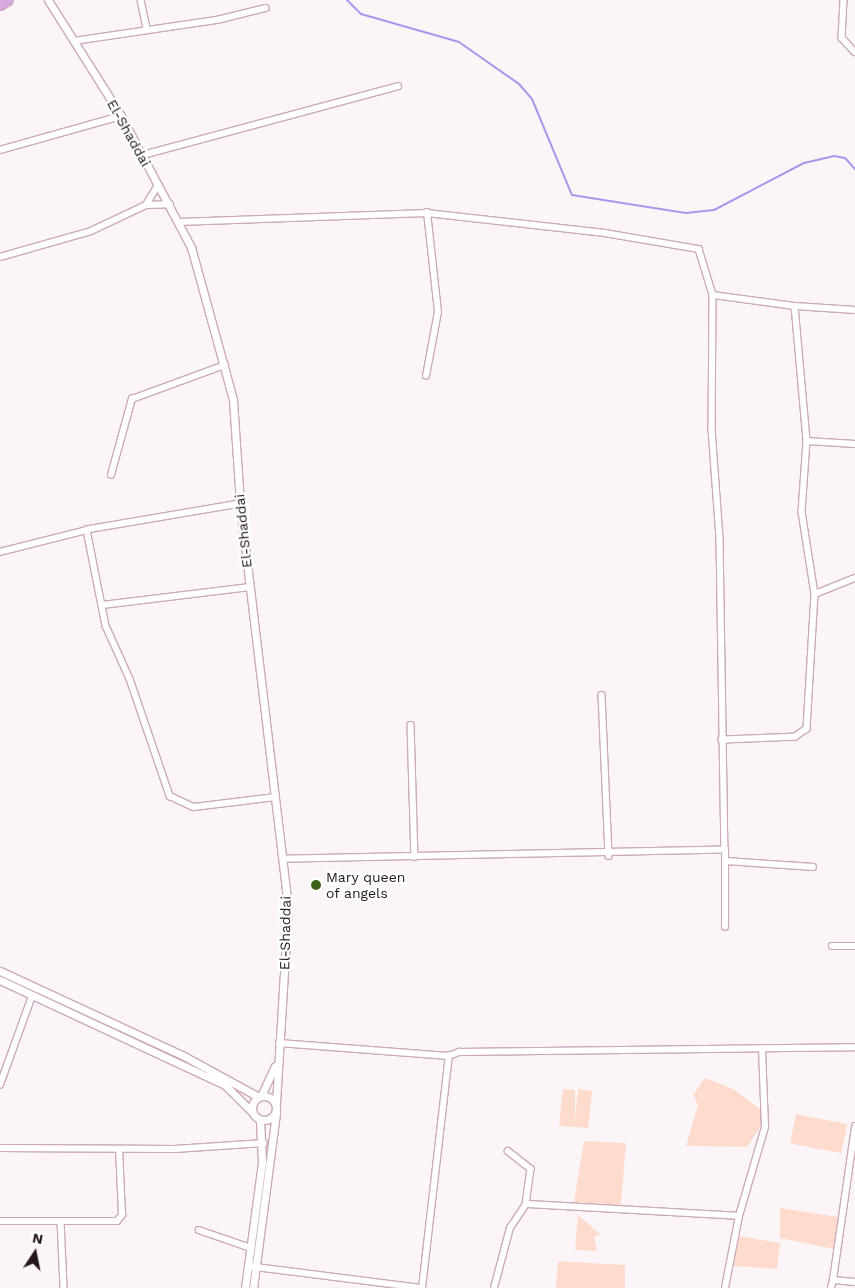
<!DOCTYPE html>
<html>
<head>
<meta charset="utf-8">
<style>
  body { margin:0 }
  #map { position:relative; width:855px; height:1288px; overflow:hidden; background:#fcf5f8; font-family:"Work Sans",sans-serif }
  div>[style] { position:absolute }
  .green>* { inset:0; background:#fedccd; transform-origin:0 0 }
  .stream>* { height:2px; margin:-1px; padding:0 1px; transform-origin:1px; border-radius:1px; background:#a798ec }
  .roads { filter:drop-shadow(1px 0 #ccaaba) drop-shadow(-1px 0 #ccaaba) drop-shadow(0 1px #ccaaba) drop-shadow(0 -1px #ccaaba) }
  .minor>* { height:5.5px; margin:-2.75px; padding:0 2.75px; transform-origin:2.75px; border-radius:2.75px; background:#fff }
  .tertiary>* { height:7px; margin:-3.5px; padding:0 3.5px; transform-origin:3.5px; border-radius:3.5px; background:#fff }
  .tertiary>.ring { margin:-3.5px; padding:0; box-sizing:content-box; background:none; border:7px solid #fff; border-radius:50% }
  .primary>* { height:9px; margin:-4.5px; padding:0 4.5px; transform-origin:4.5px; border-radius:4.5px; background:#d6a9e0 }
  .dots>* { width:14px; height:14px; translate:-50% -50%; box-sizing:border-box; border:2px solid #fff; border-radius:50% }
  span { translate:-50% -50%; white-space:nowrap; text-align:center; line-height:1.15; -webkit-text-stroke:5px #fff; paint-order:stroke }
  .street-label { font-size:14px; color:#23171d }
  .poi-label { font-size:14px; color:#23171d }
  .left { translate:0 -50%; text-align:left }
  .north { position:absolute; left:10px; top:1228px; width:50px; height:50px; -webkit-text-stroke:4px #fff; paint-order:stroke; rotate:11deg; font-size:14px; font-weight:700; line-height:20px; text-align:center; color:#23171d }
  .north::after { content:''; display:block; margin:auto; width:18px; height:22px; background:#23171d; clip-path:polygon(50% 0,100% 100%,50% 72%,0 100%) }
</style>
</head>
<body>
<div id="map">
  <div class="green">
    <div style="clip-path:polygon(705px 1078px,733px 1089px,760px 1109px,765px 1120px,747px 1147px,686px 1146px,698px 1105px,693px 1095px)"></div>
    <div style="clip-path:polygon(563px 1089px,575px 1090px,575px 1121px,578px 1089px,592px 1091px,588px 1128px,559px 1126px)"></div>
    <div style="left:796px;top:1114px;width:52px;height:30px;rotate:11deg"></div>
    <div style="clip-path:polygon(584px 1141px,626px 1143px,621px 1205px,574px 1202px)"></div>
    <div style="clip-path:polygon(780px 1208px,838px 1217px,834px 1249px,780px 1238px)"></div>
    <div style="clip-path:polygon(578px 1215px,601px 1235px,594px 1236px,597px 1251px,575px 1250px)"></div>
    <div style="clip-path:polygon(739px 1236px,780px 1243px,777px 1269px,733px 1266px)"></div>
    <div style="clip-path:polygon(558px 1261px,625px 1265px,625px 1288px,556px 1288px)"></div>
  </div>
  <div class="stream">
    <div style="left:347px;top:0;width:20px;rotate:45deg"></div>
    <div style="left:361px;top:14px;width:102px;rotate:15.9deg"></div>
    <div style="left:459px;top:42px;width:73px;rotate:35deg"></div>
    <div style="left:519px;top:84px;width:20px;rotate:49deg"></div>
    <div style="left:532px;top:99px;width:104px;rotate:67.4deg"></div>
    <div style="left:572px;top:195px;width:115px;rotate:9deg"></div>
    <div style="left:686px;top:213px;width:28px;rotate:-6deg"></div>
    <div style="left:714px;top:210px;width:102px;rotate:-27.6deg"></div>
    <div style="left:804px;top:163px;width:31px;rotate:-13deg"></div>
    <div style="left:834px;top:156px;width:11px;rotate:10deg"></div>
    <div style="left:845px;top:158px;width:15px;rotate:48deg"></div>
  </div>
  <div class="roads">
    <div class="minor">
      <div style="left:141px;top:0;width:30px;rotate:78deg"></div>
      <div style="left:844px;top:0;width:38px;rotate:93deg"></div>
      <div style="left:842px;top:38px;width:19px;rotate:47deg"></div>
      <div style="left:74px;top:41px;width:145px;rotate:-8.4deg"></div>
      <div style="left:217px;top:20px;width:50px;rotate:-13.8deg"></div>
      <div style="left:0;top:150px;width:126px;rotate:-15.7deg"></div>
      <div style="left:143px;top:155px;width:264px;rotate:-15.1deg"></div>
      <div style="left:146px;top:205px;width:23px;rotate:-59deg"></div>
      <div style="left:179px;top:222px;width:248px;rotate:-2.1deg"></div>
      <div style="left:427px;top:213px;width:179px;rotate:6.4deg"></div>
      <div style="left:605px;top:233px;width:95px;rotate:9.7deg"></div>
      <div style="left:699px;top:249px;width:48px;rotate:73.1deg"></div>
      <div style="left:713px;top:295px;width:134px;rotate:90.4deg"></div>
      <div style="left:712px;top:429px;width:110px;rotate:85.8deg"></div>
      <div style="left:720px;top:539px;width:311px;rotate:89.1deg"></div>
      <div style="left:725px;top:850px;width:442px;rotate:178.8deg"></div>
      <div style="left:0;top:257px;width:95px;rotate:-15.9deg"></div>
      <div style="left:91px;top:231px;width:61px;rotate:-25.3deg"></div>
      <div style="left:146px;top:205px;width:24px;rotate:-2deg"></div>
      <div style="left:713px;top:295px;width:83px;rotate:7.6deg"></div>
      <div style="left:795px;top:306px;width:136px;rotate:84.9deg"></div>
      <div style="left:807px;top:441px;width:71px;rotate:94deg"></div>
      <div style="left:802px;top:512px;width:83px;rotate:81deg"></div>
      <div style="left:815px;top:594px;width:135px;rotate:93.4deg"></div>
      <div style="left:807px;top:729px;width:14px;rotate:146deg"></div>
      <div style="left:795px;top:737px;width:73px;rotate:177.6deg"></div>
      <div style="left:795px;top:306px;width:60px;rotate:3.8deg"></div>
      <div style="left:426px;top:376px;width:65px;rotate:-79.4deg"></div>
      <div style="left:438px;top:312px;width:100px;rotate:-96.3deg"></div>
      <div style="left:807px;top:441px;width:48px;rotate:3.6deg"></div>
      <div style="left:111px;top:475px;width:79px;rotate:-74.6deg"></div>
      <div style="left:132px;top:399px;width:99px;rotate:-20.1deg"></div>
      <div style="left:240px;top:504px;width:155px;rotate:170.4deg"></div>
      <div style="left:87px;top:530px;width:98px;rotate:78.8deg"></div>
      <div style="left:106px;top:626px;width:58px;rotate:65.6deg"></div>
      <div style="left:130px;top:679px;width:124px;rotate:71.1deg"></div>
      <div style="left:170px;top:796px;width:26px;rotate:25deg"></div>
      <div style="left:194px;top:807px;width:82px;rotate:-7deg"></div>
      <div style="left:0;top:552px;width:90px;rotate:-14.2deg"></div>
      <div style="left:815px;top:594px;width:43px;rotate:-21.8deg"></div>
      <div style="left:103px;top:605px;width:147px;rotate:-7deg"></div>
      <div style="left:602px;top:695px;width:161px;rotate:87.5deg"></div>
      <div style="left:411px;top:725px;width:132px;rotate:88.3deg"></div>
      <div style="left:726px;top:861px;width:87px;rotate:3.9deg"></div>
      <div style="left:725px;top:927px;width:77px;rotate:-90deg"></div>
      <div style="left:832px;top:946px;width:23px"></div>
      <div style="left:279px;top:1043px;width:170px;rotate:4.4deg"></div>
      <div style="left:449px;top:1056px;width:11px;rotate:-22deg"></div>
      <div style="left:459px;top:1052px;width:396px;rotate:-0.7deg"></div>
      <div style="left:0;top:1085px;width:95px;rotate:-70.2deg"></div>
      <div style="left:0;top:1148px;width:175px;rotate:0.3deg"></div>
      <div style="left:175px;top:1149px;width:89px;rotate:-3.9deg"></div>
      <div style="left:508px;top:1151px;width:29px;rotate:38deg"></div>
      <div style="left:531px;top:1169px;width:35px;rotate:98deg"></div>
      <div style="left:0;top:1221px;width:117px"></div>
      <div style="left:117px;top:1221px;width:8px;rotate:-50deg"></div>
      <div style="left:122px;top:1215px;width:65px;rotate:-92.6deg"></div>
      <div style="left:61px;top:1221px;width:67px;rotate:87.4deg"></div>
      <div style="left:199px;top:1230px;width:55px;rotate:19.1deg"></div>
      <div style="left:248px;top:1266px;width:174px;rotate:7.2deg"></div>
      <div style="left:833px;top:1280px;width:155px;rotate:-81.8deg"></div>
      <div style="left:422px;top:1288px;width:234px;rotate:-83.4deg"></div>
      <div style="left:494px;top:1288px;width:62px;rotate:-75.1deg"></div>
      <div style="left:510px;top:1228px;width:29px;rotate:-56deg"></div>
      <div style="left:526px;top:1204px;width:213px;rotate:3.2deg"></div>
      <div style="left:725px;top:1288px;width:73px;rotate:-79deg"></div>
      <div style="left:739px;top:1216px;width:93px;rotate:-73.7deg"></div>
      <div style="left:765px;top:1127px;width:78px;rotate:-92.2deg"></div>
      <div style="left:831px;top:1288px;width:8px;rotate:-76deg"></div>
      <div style="left:833px;top:1280px;width:22px;rotate:5deg"></div>
    </div>
    <div class="tertiary">
      <div style="left:48px;top:0;width:137px;rotate:57.8deg"></div>
      <div style="left:121px;top:116px;width:149px;rotate:61.9deg"></div>
      <div style="left:191px;top:247px;width:159px;rotate:74.6deg"></div>
      <div style="left:233px;top:400px;width:104px;rotate:86.1deg"></div>
      <div style="left:240px;top:504px;width:406px;rotate:83.2deg"></div>
      <div style="left:288px;top:907px;width:196px;rotate:93.5deg"></div>
      <div style="left:0;top:971px;width:203px;rotate:24.8deg"></div>
      <div style="left:184px;top:1056px;width:85px;rotate:28.7deg"></div>
      <div style="left:0;top:980px;width:248px;rotate:25deg"></div>
      <div style="left:225px;top:1085px;width:38px;rotate:45deg"></div>
      <div class="ring" style="left:252px;top:1096px;width:17px;height:17px"></div>
      <div style="left:261px;top:1096px;width:33px;rotate:-65deg"></div>
      <div style="left:245px;top:1288px;width:127px;rotate:-82.3deg"></div>
      <div style="left:262px;top:1162px;width:42px;rotate:-92.7deg"></div>
      <div style="left:253px;top:1288px;width:177px;rotate:-82.5deg"></div>
    </div>
    <div class="primary">
      <div style="left:0;top:5px;width:9px;rotate:-32deg"></div>
    </div>
  </div>
  <div class="dots">
    <div style="left:316px;top:885px;background:#3e6119"></div>
  </div>
  <div class="street-label">
    <span style="left:129px;top:133px;rotate:61deg">El-Shaddai</span>
    <span style="left:243px;top:531px;rotate:-96deg">El-Shaddai</span>
    <span style="left:285px;top:933px;rotate:-89deg">El-Shaddai</span>
  </div>
  <div class="poi-label">
    <span class="left" style="left:326px;top:885px">Mary queen<br>of angels</span>
  </div>
  <div class="north">N</div>
</div>
</body>
</html>
